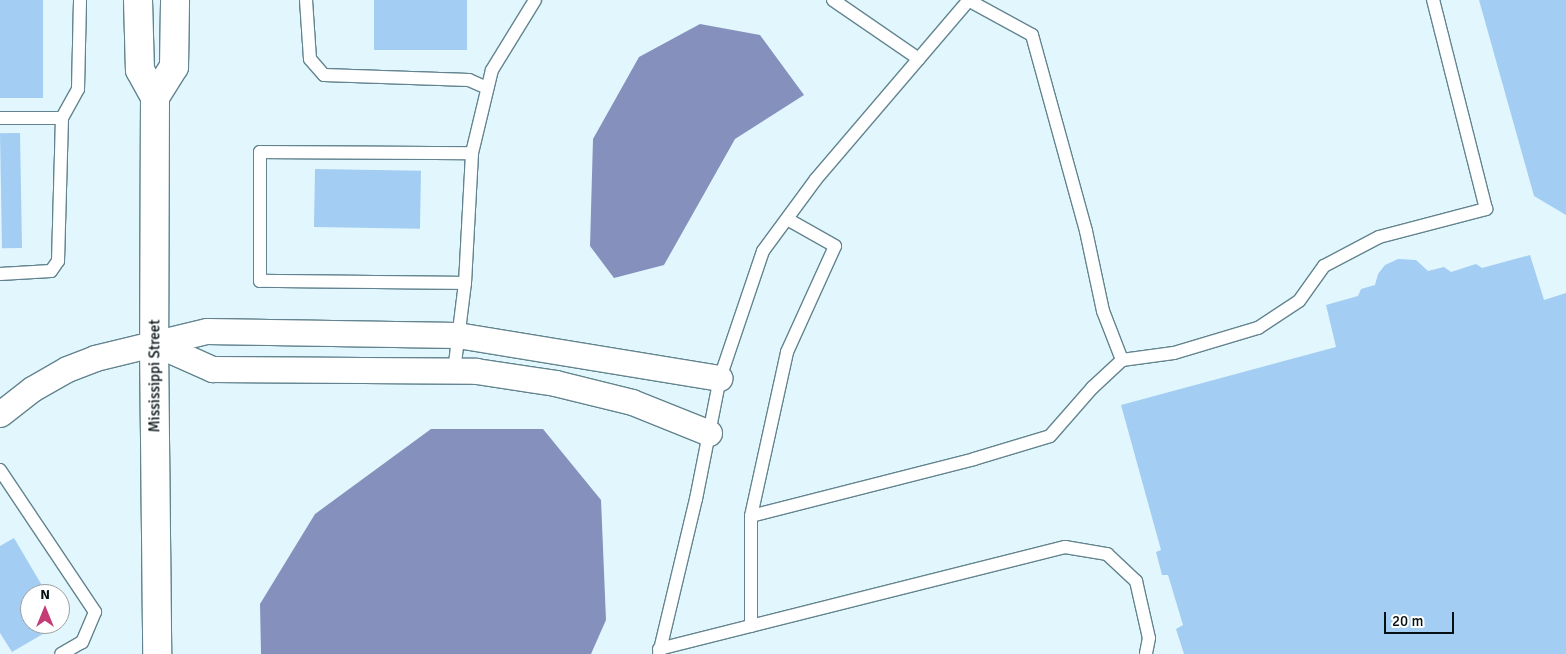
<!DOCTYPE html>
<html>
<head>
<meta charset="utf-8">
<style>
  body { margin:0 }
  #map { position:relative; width:1566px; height:654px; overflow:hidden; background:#e1f7fd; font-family:Signika,sans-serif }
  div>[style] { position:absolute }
  .water>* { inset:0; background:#8590bd }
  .building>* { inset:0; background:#a3cdf3; transform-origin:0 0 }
  .roads { filter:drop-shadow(1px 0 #63848f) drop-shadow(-1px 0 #63848f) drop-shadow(0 1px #63848f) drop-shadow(0 -1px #63848f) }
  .lane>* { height:12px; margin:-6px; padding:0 6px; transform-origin:6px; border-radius:6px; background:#fff }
  .street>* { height:25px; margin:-12.5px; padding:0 12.5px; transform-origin:12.5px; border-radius:12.5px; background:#fff }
  .secondary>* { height:28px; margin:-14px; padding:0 14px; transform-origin:14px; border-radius:14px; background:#fff }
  span { translate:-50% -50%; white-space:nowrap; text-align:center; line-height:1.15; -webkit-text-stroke:4.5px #fff; paint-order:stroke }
  .street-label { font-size:15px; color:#041014 }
  .north { position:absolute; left:20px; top:584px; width:50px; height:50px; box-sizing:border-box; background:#fff; border:1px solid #9b9fa1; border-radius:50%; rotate:0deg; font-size:14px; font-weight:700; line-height:20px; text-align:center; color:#041014 }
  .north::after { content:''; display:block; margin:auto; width:18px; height:22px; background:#c43b76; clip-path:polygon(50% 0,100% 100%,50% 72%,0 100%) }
  .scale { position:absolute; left:1384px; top:612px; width:70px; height:22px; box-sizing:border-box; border:2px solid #041014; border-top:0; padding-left:6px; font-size:15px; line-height:18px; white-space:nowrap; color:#041014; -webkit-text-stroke:4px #fff; paint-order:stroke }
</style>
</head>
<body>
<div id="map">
  <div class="water">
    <div style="clip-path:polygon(700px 24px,760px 35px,804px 95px,735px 139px,664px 265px,614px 278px,590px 246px,593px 139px,639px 57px)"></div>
    <div style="clip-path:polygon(431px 429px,543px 429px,601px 500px,606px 620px,591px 654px,261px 654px,260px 604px,315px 514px)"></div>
  </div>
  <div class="building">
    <div style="left:0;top:0;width:43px;height:98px"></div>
    <div style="left:374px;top:0;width:93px;height:50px"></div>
    <div style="clip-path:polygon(1479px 0,1566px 0,1566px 215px,1534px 196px)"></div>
    <div style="left:20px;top:133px;width:115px;height:20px;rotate:89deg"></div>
    <div style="left:315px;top:169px;width:106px;height:58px;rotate:1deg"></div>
    <div style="clip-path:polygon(1530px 255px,1544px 300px,1566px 293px,1566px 654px,1184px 654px,1176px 629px,1183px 625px,1168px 575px,1162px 575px,1156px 552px,1161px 550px,1121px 405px,1336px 347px,1326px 305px,1358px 296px,1361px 289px,1375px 285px,1378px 274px,1385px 265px,1398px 259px,1416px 260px,1428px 271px,1444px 267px,1451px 272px,1476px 264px,1482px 268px)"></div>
    <div style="clip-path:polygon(14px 538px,47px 594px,30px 594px,30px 624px,60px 624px,12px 652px,0 633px,0 546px)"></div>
  </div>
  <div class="roads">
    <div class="lane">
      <div style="left:306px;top:0;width:59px;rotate:86.1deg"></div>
      <div style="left:310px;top:59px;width:21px;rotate:49deg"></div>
      <div style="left:324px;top:75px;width:145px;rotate:2deg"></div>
      <div style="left:469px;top:80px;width:20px;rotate:24deg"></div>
      <div style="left:833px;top:0;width:104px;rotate:34.5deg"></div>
      <div style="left:968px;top:0;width:73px;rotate:28.7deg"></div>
      <div style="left:1032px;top:35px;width:203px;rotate:74.6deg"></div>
      <div style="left:1086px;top:231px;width:82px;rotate:78deg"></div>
      <div style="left:1103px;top:311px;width:53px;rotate:68.8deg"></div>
      <div style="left:1122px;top:360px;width:52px;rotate:-7.7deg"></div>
      <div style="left:1174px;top:353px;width:88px;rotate:-16.6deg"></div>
      <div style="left:1258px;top:328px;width:49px;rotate:-33.4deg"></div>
      <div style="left:1299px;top:301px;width:43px;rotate:-54.5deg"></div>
      <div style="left:1324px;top:266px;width:62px;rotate:-27.8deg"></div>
      <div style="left:1379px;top:237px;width:111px;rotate:-14.7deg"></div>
      <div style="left:1486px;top:209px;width:216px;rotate:-104.2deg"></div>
      <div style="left:0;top:118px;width:62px"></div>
      <div style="left:0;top:274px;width:51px;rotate:-3.4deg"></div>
      <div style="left:51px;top:271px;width:12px;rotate:-55deg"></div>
      <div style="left:58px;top:261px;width:143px;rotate:-88.4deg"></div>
      <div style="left:62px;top:118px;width:33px;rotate:-61deg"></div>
      <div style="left:78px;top:89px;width:89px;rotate:-88.7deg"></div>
      <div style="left:465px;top:283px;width:205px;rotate:-179.4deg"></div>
      <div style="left:260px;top:281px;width:129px;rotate:-90deg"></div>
      <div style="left:260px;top:152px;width:212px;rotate:0.3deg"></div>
      <div style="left:454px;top:371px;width:89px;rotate:-82.9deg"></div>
      <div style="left:465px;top:283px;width:130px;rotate:-86.9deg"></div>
      <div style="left:472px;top:153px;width:85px;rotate:-76.5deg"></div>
      <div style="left:492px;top:70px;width:82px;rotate:-58.4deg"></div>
      <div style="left:0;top:470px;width:171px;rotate:56.2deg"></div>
      <div style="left:95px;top:612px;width:33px;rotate:113deg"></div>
      <div style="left:82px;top:642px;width:24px;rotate:150deg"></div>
      <div style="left:751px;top:516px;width:230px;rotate:-14.3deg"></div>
      <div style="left:974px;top:459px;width:79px;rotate:-16.8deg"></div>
      <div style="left:1050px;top:436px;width:64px;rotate:-48.8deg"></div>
      <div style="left:1092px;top:388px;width:41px;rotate:-43deg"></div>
      <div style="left:751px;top:626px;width:110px;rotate:-90deg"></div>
      <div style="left:751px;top:516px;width:168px;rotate:-77.6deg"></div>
      <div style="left:787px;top:352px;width:116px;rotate:-65.6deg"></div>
      <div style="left:835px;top:246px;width:55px;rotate:-150.6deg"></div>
      <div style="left:659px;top:649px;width:419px;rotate:-14.1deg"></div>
      <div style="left:1065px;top:547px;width:43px;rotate:9.5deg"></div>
      <div style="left:1107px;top:554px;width:40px;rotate:43deg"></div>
      <div style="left:1136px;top:581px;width:58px;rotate:77.2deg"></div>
      <div style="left:1149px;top:638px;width:16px;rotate:101deg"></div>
      <div style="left:659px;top:654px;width:159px;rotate:-76.6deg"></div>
      <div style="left:696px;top:499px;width:123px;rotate:-78.8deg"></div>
      <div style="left:720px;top:378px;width:134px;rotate:-71.3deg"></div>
      <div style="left:763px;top:251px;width:89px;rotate:-53.6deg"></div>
      <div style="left:816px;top:179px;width:235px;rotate:-49.5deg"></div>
    </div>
    <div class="street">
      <div style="left:154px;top:343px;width:64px;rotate:24.1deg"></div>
      <div style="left:212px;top:369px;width:264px;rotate:0.4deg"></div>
      <div style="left:476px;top:371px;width:80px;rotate:8.6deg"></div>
      <div style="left:555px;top:383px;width:79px;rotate:13.9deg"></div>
      <div style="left:632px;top:402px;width:83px;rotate:21.9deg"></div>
      <div style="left:0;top:414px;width:41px;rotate:-38deg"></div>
      <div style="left:32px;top:389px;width:40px;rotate:-29.7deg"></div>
      <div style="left:67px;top:369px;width:30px;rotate:-21deg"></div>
      <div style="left:95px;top:358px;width:115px;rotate:-13.6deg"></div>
      <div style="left:207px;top:331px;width:250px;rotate:0.9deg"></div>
      <div style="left:457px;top:335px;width:266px;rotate:9.3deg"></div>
    </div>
    <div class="secondary">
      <div style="left:138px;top:0;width:70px;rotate:88.4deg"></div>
      <div style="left:140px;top:70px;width:31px;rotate:61deg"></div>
      <div style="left:155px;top:97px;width:246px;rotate:90.2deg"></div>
      <div style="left:154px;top:343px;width:311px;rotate:89.4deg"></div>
      <div style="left:155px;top:97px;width:36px;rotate:-58deg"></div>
      <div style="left:174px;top:67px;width:67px;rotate:-89.1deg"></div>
    </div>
  </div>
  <div class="street-label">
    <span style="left:155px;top:376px;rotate:-90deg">Mississippi Street</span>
  </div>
  <div class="north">N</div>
  <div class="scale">20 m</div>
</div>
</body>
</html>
